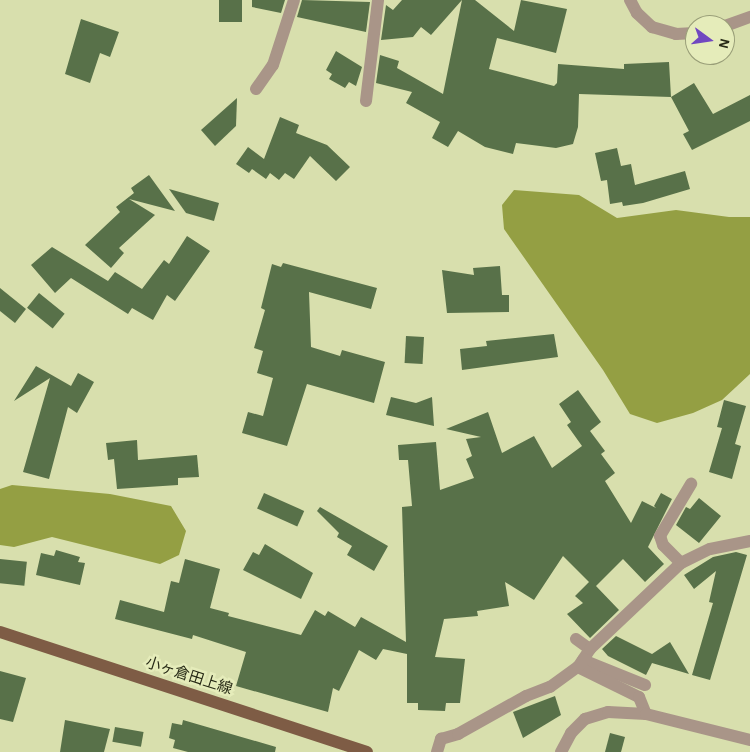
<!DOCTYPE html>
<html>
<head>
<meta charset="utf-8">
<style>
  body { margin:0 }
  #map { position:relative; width:750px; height:752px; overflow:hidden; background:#d8dfad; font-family:"Alegreya Sans","Noto Sans JP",sans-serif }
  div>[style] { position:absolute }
  .forest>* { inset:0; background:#949f43 }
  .building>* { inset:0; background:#587149; transform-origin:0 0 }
  .minor>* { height:12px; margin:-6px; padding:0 6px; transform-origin:6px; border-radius:6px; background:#a99588 }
  .major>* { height:12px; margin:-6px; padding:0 6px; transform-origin:6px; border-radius:6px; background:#7e5c45 }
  span { translate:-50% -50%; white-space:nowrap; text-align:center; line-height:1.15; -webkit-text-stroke:5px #e5ecba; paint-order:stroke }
  .street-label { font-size:15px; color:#272a16 }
  .north { position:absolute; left:685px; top:15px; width:50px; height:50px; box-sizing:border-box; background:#e5ecba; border:1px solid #999e78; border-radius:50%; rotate:104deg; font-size:14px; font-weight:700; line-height:20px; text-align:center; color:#272a16 }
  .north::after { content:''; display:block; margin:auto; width:18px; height:22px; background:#7148c0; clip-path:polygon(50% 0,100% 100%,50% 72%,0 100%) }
</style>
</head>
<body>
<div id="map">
  <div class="forest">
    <div style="clip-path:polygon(514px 190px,579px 195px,617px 218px,676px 210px,729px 217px,750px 217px,750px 374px,722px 400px,693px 413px,657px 423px,630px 414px,603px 370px,504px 229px,502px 205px)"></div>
    <div style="clip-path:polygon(12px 485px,110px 494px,171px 506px,186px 531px,179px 555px,160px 564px,52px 537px,14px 547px,0 545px,0 489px)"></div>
  </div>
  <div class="building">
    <div style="left:219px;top:0;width:23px;height:22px"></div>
    <div style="clip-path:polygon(252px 0,285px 0,281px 13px,252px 7px)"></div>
    <div style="clip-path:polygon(302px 0,370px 2px,366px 32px,297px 17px)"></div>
    <div style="clip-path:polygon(402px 0,462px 0,431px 35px,421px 27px,413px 37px,381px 40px,386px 5px,393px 10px)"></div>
    <div style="clip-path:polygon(462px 0,475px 0,514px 31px,521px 0,567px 9px,556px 53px,497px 38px,489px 69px,554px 86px,557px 83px,558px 64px,624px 69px,624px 64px,669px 62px,671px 97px,694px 83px,713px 114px,750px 95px,750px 121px,692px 150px,683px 134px,689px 131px,671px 97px,579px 94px,578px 127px,573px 144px,556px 148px,516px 143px,513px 154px,485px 147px,458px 131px,448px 147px,432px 138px,440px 122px,406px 103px,412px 92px,376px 83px,380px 55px,399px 61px,397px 68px,443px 94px)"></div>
    <div style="clip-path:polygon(81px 19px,119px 32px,110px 57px,100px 53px,90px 83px,65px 74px)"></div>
    <div style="clip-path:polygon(336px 51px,362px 67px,356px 86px,349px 82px,345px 88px,329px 79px,332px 74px,326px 70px)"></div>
    <div style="clip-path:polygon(237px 98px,236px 126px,215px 146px,201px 130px)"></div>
    <div style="clip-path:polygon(280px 117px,299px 125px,296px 133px,327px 145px,350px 167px,336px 181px,310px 156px,294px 179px,285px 173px,279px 180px,270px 173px,266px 179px,252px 169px,249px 173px,236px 164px,248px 147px,264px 159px)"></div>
    <div style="clip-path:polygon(617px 148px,621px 166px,631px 164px,635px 185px,685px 171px,690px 189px,643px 203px,623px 206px,622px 202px,610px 204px,607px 180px,601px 181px,595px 153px)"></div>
    <div style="clip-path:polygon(149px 175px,175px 211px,129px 199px,155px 215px,119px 248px,124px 253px,111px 268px,85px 245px,120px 212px,116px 207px,134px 193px,131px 188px)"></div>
    <div style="clip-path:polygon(169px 189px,219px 203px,214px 221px,186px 213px)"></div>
    <div style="clip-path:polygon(187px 236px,210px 251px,175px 301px,167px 295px,153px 320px,132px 308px,128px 314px,71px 278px,55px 293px,31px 265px,52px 247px,108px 281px,115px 272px,142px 289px,164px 260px,169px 264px)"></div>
    <div style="clip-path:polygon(283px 263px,377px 288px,371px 309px,309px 292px,311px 347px,340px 356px,342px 350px,385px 362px,374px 403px,307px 384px,287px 446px,242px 433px,248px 412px,263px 416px,273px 378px,257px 373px,263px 351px,254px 348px,265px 310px,261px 308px,272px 264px,281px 267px)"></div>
    <div style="clip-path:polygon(500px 266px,502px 295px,509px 295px,509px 312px,447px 313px,442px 270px,474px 275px,473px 268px)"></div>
    <div style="clip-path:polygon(0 288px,26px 309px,15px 323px,0 311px)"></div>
    <div style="left:39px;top:293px;width:33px;height:19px;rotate:39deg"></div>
    <div style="clip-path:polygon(554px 334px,558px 357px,462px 370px,460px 349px,487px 346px,486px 341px)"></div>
    <div style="left:406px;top:336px;width:18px;height:27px;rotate:3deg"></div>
    <div style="clip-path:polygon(36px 366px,71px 386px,78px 373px,94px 382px,77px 413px,68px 407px,49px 479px,23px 472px,50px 378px,14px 401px)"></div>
    <div style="clip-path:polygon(578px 390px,601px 422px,590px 431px,605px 451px,601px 454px,615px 473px,605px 481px,631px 523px,642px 501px,656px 508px,654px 506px,661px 493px,672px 499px,648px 547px,664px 564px,645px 582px,623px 559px,596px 586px,619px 610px,590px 638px,567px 614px,583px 603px,575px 596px,589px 582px,563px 556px,534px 600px,505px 582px,509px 606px,477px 611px,478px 616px,444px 619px,435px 657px,465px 659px,460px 703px,446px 703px,445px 711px,418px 710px,418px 703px,407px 703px,407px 654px,383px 649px,376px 660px,359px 650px,339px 691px,333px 688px,328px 712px,236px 686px,246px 652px,193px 635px,192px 639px,115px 619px,120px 600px,164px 612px,171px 581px,179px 583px,185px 559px,220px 569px,210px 608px,229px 613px,228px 616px,301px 635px,315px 610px,325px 616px,328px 611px,355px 627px,361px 617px,406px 642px,402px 507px,412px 506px,408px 460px,399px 460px,398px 445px,436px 442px,440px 490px,474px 478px,466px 459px,472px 456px,466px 439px,481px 437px,446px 429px,488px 412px,502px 453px,534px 436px,552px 468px,582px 446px,567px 425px,571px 422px,559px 404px)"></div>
    <div style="clip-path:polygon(391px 397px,416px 403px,432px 397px,434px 426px,386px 415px)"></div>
    <div style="clip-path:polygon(724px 400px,746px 406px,735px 444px,741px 446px,732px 479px,709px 472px,722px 428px,717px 427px)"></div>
    <div style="clip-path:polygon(137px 440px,138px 460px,197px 455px,199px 477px,178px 478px,178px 485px,117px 489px,114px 459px,108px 460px,106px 443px)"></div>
    <div style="left:264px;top:493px;width:44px;height:17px;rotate:24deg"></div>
    <div style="clip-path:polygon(699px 498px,721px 516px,699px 543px,676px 525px,686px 507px,690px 509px)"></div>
    <div style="clip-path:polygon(320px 507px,388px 546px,374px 571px,347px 555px,352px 546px,337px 537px,339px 533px,317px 511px)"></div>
    <div style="clip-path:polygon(265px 544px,313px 573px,301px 599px,243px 570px,253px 552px,259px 555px)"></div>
    <div style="clip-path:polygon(56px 550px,80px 557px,78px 562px,85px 563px,80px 585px,36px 575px,41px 553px,54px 556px)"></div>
    <div style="clip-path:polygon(736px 552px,747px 555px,710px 680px,692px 675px,713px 603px,709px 602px,716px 571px,694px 589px,684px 575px,713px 557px)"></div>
    <div style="left:0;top:559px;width:27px;height:24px;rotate:6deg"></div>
    <div style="clip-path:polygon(616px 636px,652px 654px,670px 642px,689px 674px,652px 663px,646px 675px,608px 656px,602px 649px)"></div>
    <div style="clip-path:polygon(0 671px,26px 678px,13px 722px,0 719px)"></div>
    <div style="clip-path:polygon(555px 696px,561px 715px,523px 738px,513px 712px)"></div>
    <div style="clip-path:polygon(65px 720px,110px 729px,104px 752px,60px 752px)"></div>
    <div style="clip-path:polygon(183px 720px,276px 747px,275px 752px,188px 752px,173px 748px,175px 740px,169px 738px,172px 723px,182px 725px)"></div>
    <div style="left:115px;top:727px;width:29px;height:15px;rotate:10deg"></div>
    <div style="clip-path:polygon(610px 733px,625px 737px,621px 752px,605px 752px)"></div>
  </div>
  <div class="minor">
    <div style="left:630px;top:0;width:15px;rotate:62deg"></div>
    <div style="left:637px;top:13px;width:21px;rotate:43deg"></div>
    <div style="left:652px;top:27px;width:25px;rotate:16deg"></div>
    <div style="left:676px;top:34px;width:19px;rotate:-3deg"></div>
    <div style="left:725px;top:26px;width:27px;rotate:-20deg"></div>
    <div style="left:256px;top:89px;width:29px;rotate:-55deg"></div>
    <div style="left:273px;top:65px;width:68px;rotate:-72.1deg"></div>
    <div style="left:366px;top:101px;width:102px;rotate:-83.2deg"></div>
    <div style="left:681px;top:563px;width:25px;rotate:-135deg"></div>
    <div style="left:663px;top:545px;width:9px;rotate:-108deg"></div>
    <div style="left:660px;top:536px;width:61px;rotate:-59.2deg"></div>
    <div style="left:576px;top:639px;width:17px;rotate:36deg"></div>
    <div style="left:583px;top:660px;width:67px;rotate:22deg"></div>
    <div style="left:578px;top:667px;width:68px;rotate:26.2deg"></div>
    <div style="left:639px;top:697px;width:18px;rotate:68deg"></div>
    <div style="left:437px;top:752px;width:14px;rotate:-73deg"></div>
    <div style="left:441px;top:739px;width:18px;rotate:-16deg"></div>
    <div style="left:458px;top:734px;width:78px;rotate:-29.2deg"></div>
    <div style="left:526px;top:696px;width:26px;rotate:-21deg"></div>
    <div style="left:550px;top:687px;width:34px;rotate:-36deg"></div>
    <div style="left:578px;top:667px;width:22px;rotate:-56deg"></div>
    <div style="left:590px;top:649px;width:125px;rotate:-43.4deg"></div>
    <div style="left:681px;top:563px;width:32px;rotate:-26deg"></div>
    <div style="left:710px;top:549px;width:41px;rotate:-11.3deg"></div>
    <div style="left:561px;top:752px;width:21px;rotate:-62deg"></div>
    <div style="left:571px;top:733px;width:20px;rotate:-45deg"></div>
    <div style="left:585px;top:719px;width:24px;rotate:-17deg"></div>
    <div style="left:608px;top:712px;width:38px;rotate:3deg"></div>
    <div style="left:646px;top:714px;width:107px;rotate:14deg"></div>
  </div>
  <div class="major">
    <div style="left:0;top:632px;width:386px;rotate:18.1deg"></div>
  </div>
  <div class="street-label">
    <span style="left:189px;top:676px;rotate:18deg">小ヶ倉田上線</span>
  </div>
  <div class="north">N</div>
</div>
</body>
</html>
